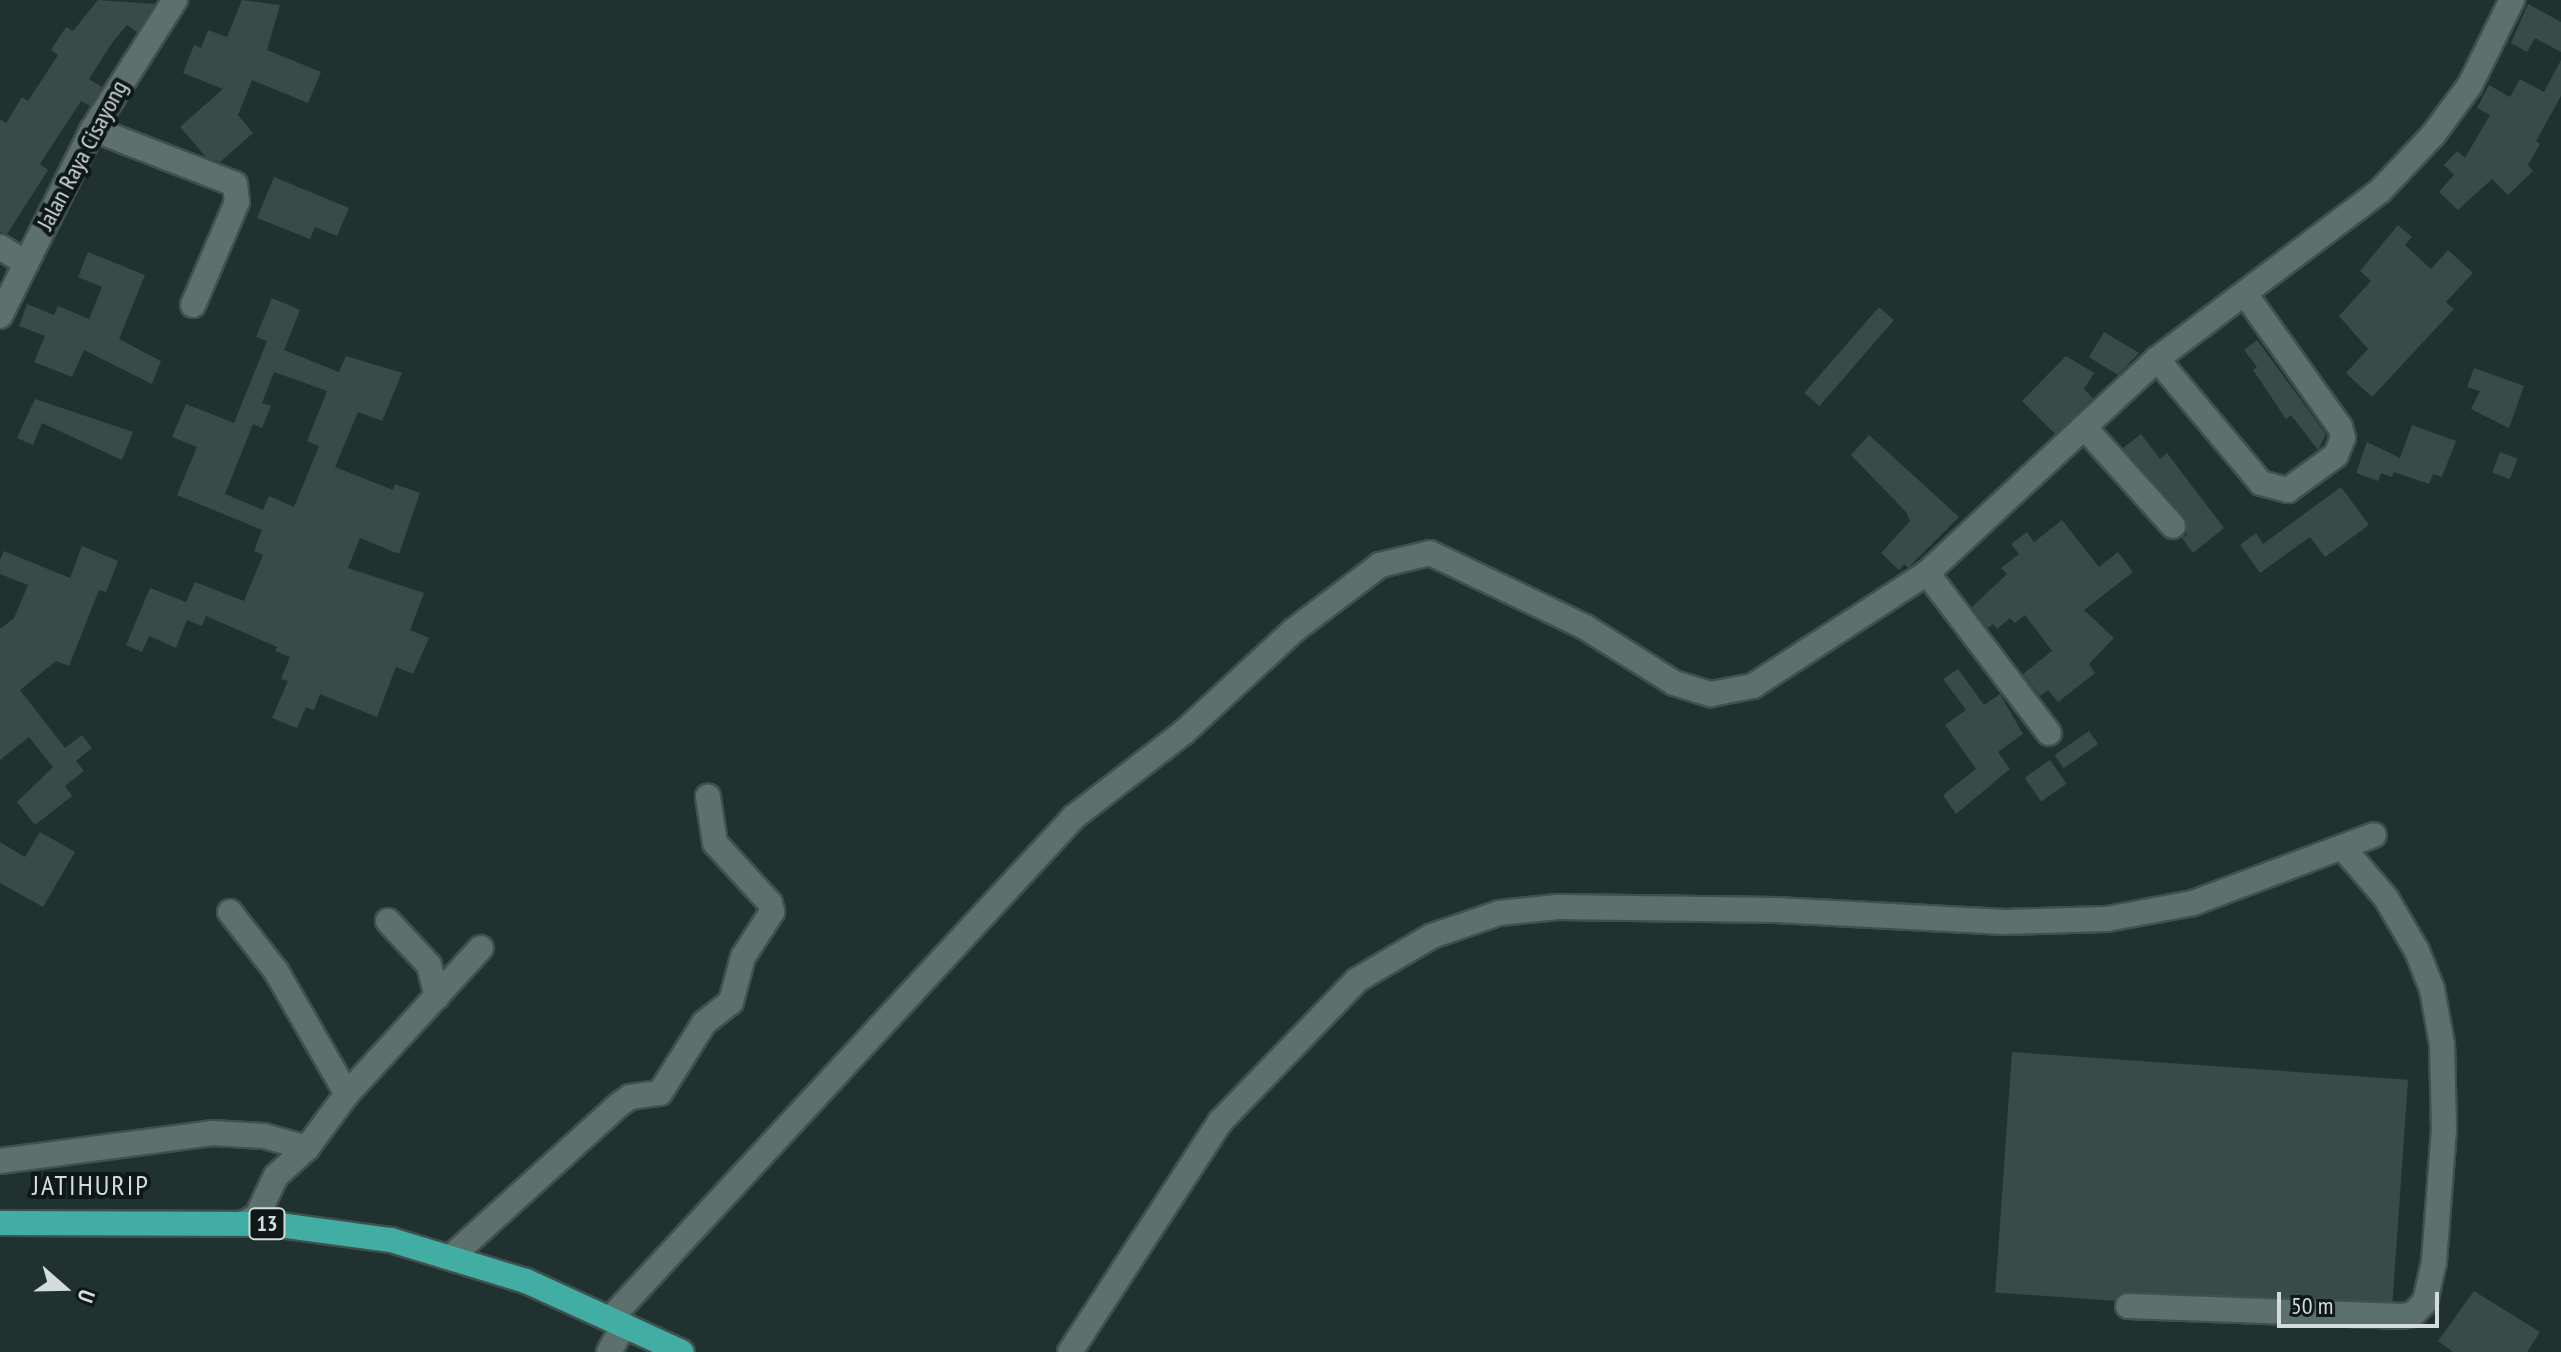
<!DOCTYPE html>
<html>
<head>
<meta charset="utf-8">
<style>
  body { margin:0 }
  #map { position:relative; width:2561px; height:1352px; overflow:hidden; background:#1f322f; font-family:"PT Sans Narrow",sans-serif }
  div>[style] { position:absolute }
  .building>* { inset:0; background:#384b49; transform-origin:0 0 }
  .roads { filter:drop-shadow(2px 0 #40504e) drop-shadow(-2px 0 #40504e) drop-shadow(0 2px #40504e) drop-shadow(0 -2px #40504e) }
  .minor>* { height:24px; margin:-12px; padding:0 12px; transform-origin:12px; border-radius:12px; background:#5c716e }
  .highway>* { height:24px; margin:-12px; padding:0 12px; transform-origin:12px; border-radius:12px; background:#42ada2 }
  span { translate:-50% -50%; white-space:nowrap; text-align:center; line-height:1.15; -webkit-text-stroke:8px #0f1816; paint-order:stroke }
  .shield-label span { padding:2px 6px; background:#0f1816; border:2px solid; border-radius:6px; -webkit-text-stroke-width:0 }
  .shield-label { font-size:22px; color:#d2dddb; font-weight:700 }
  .street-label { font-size:24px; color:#d2dddb }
  .quarter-label { font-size:28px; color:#d2dddb; letter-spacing:2px }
  .north { position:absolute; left:24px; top:1248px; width:80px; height:80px; -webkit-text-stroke:6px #0f1816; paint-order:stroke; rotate:110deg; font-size:22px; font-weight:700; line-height:32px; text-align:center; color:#d2dddb }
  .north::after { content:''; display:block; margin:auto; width:28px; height:36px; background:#d2dddb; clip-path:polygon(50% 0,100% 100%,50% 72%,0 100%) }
  .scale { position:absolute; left:2277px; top:1292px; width:162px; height:36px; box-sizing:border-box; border:4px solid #d2dddb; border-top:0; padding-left:10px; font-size:24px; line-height:28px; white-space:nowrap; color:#d2dddb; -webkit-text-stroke:6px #0f1816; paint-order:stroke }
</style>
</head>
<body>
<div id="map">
  <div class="building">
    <div style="clip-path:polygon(98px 0,155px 4px,137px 32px,127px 25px,112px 43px,89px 79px,102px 87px,90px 106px,81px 101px,40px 164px,48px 170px,7px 234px,0 232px,0 119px,6px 123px,22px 97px,28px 101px,58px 55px,51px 50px,66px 27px,73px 31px)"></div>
    <div style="clip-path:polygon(242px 0,280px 5px,267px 50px,321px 72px,308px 103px,252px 80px,238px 115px,253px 133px,220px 162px,206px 157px,180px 127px,223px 89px,183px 73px,194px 45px,201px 48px,208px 30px,227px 37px)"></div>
    <div style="clip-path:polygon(2528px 4px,2561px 22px,2561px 52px,2535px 38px,2527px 52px,2511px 43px)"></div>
    <div style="clip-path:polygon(2561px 60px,2561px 96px,2536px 141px,2540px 144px,2528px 165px,2533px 171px,2508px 195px,2492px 179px,2458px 210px,2439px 192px,2454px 175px,2444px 165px,2457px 151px,2465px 158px,2490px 115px,2477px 108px,2489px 85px,2510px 97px,2520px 79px,2544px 92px)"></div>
    <div style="clip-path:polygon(274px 177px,349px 208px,337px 236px,315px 227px,310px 239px,257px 218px)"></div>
    <div style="clip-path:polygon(2398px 225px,2412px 237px,2405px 245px,2431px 269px,2448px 250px,2473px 273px,2446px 302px,2454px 309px,2372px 397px,2346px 373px,2368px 349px,2339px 316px,2371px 281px,2360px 271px)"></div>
    <div style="clip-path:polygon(88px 252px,145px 275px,119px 339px,161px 361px,152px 384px,84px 350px,72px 377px,34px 362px,45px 336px,19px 326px,27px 304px,54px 315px,58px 306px,89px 319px,102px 287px,78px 277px)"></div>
    <div style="clip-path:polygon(evenodd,272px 298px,300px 310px,284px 350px,339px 372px,346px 356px,402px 373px,382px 421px,358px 412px,335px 467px,393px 490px,395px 484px,420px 493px,399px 554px,360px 538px,348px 568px,424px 593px,410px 630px,429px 638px,413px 674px,396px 667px,377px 717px,320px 694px,314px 710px,306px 707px,297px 728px,272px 718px,288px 681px,281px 679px,290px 657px,275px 651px,277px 647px,206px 616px,202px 626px,187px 620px,176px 648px,149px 636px,142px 652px,126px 645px,150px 588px,186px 602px,195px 582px,244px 601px,263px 555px,254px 551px,262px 530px,177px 495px,197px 447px,172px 437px,186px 404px,234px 423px,267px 341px,256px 337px,272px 298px,274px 372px,327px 391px,307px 441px,319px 446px,294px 507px,269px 496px,263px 510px,225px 494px,253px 424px,262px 428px,271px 406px,262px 403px,274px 372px)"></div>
    <div style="left:1879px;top:307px;width:20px;height:114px;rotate:41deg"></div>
    <div style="clip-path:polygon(2104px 332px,2139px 353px,2118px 375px,2089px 357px)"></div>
    <div style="clip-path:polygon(2257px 340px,2326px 434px,2318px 450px,2291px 415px,2286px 419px,2253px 370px,2257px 367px,2244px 350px)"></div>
    <div style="clip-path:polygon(2066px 356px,2094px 373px,2084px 389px,2093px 398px,2055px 434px,2022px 401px)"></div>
    <div style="clip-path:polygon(2474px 368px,2524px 386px,2509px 428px,2471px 409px,2480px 391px,2467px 387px)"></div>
    <div style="clip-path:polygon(35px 399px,133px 432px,122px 460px,42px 423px,33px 445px,17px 438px)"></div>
    <div style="clip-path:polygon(2412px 425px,2456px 441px,2442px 477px,2433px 474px,2429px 484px,2394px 472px,2392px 477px,2381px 473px,2378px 481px,2356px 473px,2367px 442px,2400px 458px)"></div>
    <div style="clip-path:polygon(2141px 434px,2160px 459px,2167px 453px,2224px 528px,2193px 553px,2182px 538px,2187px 535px,2185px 517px,2123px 448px)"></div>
    <div style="clip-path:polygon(1869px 435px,1959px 517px,1908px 568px,1904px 564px,1899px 570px,1881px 553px,1910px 521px,1906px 512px,1851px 455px)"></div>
    <div style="left:2500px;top:452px;width:19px;height:22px;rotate:21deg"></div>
    <div style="clip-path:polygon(2341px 487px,2369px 525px,2325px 557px,2310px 537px,2260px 573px,2240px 545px,2256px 533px,2263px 544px)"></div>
    <div style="clip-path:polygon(2062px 520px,2099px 567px,2118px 552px,2133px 572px,2084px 610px,2114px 638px,2089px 664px,2095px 673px,2058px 702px,2048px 690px,2040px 696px,2023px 674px,2052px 651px,2025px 615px,2015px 623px,2010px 618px,1997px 629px,1993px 624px,1988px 628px,1972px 607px,2007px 574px,2001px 568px,2019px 554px,2011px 544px,2027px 532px,2034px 542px)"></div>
    <div style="clip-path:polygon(82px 546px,118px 561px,106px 592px,99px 590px,69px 666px,56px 661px,20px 690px,65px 748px,82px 735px,92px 748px,76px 761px,84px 771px,65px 786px,72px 796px,35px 825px,17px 802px,53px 767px,29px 737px,0 760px,0 629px,14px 618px,28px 585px,0 574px,0 560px,4px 551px,70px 578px)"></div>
    <div style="clip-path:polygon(1958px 669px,1984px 705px,2000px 694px,2023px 734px,1998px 752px,2010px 769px,1956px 814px,1943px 795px,1976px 769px,1945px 725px,1966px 710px,1943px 679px)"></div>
    <div style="left:2089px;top:731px;width:16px;height:42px;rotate:55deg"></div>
    <div style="left:2050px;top:760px;width:29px;height:31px;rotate:55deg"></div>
    <div style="clip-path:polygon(40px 832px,75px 852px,43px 907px,0 883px,0 842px,25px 857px)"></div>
    <div style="left:2012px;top:1052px;width:397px;height:241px;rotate:4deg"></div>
    <div style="clip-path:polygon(2474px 1291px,2540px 1332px,2527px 1352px,2453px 1352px,2438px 1341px)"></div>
  </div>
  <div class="roads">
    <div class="minor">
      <div style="left:93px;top:129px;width:152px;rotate:21.2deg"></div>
      <div style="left:235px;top:184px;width:18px;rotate:84deg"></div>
      <div style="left:237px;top:202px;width:112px;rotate:113.1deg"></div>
      <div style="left:0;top:247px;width:31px;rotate:32deg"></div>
      <div style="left:0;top:316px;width:209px;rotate:-63.6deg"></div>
      <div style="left:93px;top:129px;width:153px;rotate:-57.6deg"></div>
      <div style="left:2157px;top:359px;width:162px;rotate:50deg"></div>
      <div style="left:2261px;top:483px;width:28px;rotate:15deg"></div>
      <div style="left:2288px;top:490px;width:59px;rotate:-36.1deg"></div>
      <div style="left:2336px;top:455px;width:18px;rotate:-68deg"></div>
      <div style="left:2343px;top:438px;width:11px;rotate:-105deg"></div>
      <div style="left:2340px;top:427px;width:163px;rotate:-125.5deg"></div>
      <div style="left:2084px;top:427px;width:133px;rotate:48deg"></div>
      <div style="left:1927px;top:573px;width:201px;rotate:52.7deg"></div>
      <div style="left:230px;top:912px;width:75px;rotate:52.1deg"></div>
      <div style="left:276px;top:971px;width:142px;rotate:60deg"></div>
      <div style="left:388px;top:921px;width:60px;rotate:47deg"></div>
      <div style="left:429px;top:965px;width:33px;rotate:76deg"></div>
      <div style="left:0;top:1161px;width:214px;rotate:-7.5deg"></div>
      <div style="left:212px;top:1133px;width:52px;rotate:3.3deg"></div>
      <div style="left:264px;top:1136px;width:45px;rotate:15.6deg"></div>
      <div style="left:242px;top:1224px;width:17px;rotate:-28deg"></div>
      <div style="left:257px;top:1216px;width:44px;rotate:-64.6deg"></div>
      <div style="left:276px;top:1176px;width:42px;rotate:-42.1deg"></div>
      <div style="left:307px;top:1148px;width:67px;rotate:-53.5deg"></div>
      <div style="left:347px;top:1094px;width:198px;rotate:-47.5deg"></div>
      <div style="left:451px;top:1257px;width:228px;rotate:-42.2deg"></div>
      <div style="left:620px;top:1104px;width:12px;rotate:-35deg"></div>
      <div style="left:630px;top:1097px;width:30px;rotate:-8deg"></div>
      <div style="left:660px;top:1093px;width:83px;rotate:-57.8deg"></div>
      <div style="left:704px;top:1023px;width:34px;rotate:-38deg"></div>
      <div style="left:731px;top:1002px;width:47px;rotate:-75.1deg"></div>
      <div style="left:743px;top:957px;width:54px;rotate:-57.2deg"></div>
      <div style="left:772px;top:912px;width:9px;rotate:-103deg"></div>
      <div style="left:770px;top:903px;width:81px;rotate:-132.5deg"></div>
      <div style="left:715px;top:843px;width:47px;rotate:-98.7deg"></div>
      <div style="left:2128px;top:1306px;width:274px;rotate:2.1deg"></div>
      <div style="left:2402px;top:1316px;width:11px;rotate:-10deg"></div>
      <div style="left:2413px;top:1314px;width:17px;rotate:-45deg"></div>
      <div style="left:2425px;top:1302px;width:41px;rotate:-77.3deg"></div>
      <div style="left:2434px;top:1262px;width:132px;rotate:-85.7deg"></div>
      <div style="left:2444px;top:1130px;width:86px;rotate:-91.3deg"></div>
      <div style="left:2442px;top:1044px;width:56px;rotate:-100.3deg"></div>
      <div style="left:2432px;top:989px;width:41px;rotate:-111.5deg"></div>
      <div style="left:2417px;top:951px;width:61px;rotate:-120.3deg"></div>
      <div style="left:2386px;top:898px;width:65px;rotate:-130.6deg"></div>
      <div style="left:610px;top:1319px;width:684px;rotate:-47.25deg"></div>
      <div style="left:1074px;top:817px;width:139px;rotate:-37.7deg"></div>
      <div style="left:1184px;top:732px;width:149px;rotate:-42.8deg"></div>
      <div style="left:1293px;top:631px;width:109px;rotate:-37.2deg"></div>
      <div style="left:1380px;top:565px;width:51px;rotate:-13.5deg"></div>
      <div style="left:1430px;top:553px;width:172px;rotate:25.5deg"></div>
      <div style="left:1585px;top:627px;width:105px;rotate:32.2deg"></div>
      <div style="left:1674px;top:683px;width:39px;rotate:17deg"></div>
      <div style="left:1711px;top:694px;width:43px;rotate:-10.8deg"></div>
      <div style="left:1753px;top:686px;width:207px;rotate:-33deg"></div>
      <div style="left:1927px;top:573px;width:314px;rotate:-42.9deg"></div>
      <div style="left:2157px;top:359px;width:279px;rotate:-37deg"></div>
      <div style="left:2380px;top:191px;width:77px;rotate:-46.6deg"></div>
      <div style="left:2433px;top:135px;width:62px;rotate:-53.5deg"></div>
      <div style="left:2470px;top:85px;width:95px;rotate:-63.7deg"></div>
      <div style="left:609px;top:1352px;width:31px;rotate:-61deg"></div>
      <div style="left:1070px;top:1352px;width:275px;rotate:-56.9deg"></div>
      <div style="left:1220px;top:1122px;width:197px;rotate:-46deg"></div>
      <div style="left:1357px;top:980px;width:87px;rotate:-30.4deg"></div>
      <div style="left:1432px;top:936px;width:71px;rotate:-18.9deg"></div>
      <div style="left:1499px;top:913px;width:59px;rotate:-5.8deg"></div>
      <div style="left:1558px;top:907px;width:218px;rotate:0.8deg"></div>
      <div style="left:1776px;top:910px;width:229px;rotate:3deg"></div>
      <div style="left:2005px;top:922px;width:102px;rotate:-1.7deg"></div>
      <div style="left:2107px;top:919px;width:87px;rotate:-10.5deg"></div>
      <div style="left:2193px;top:903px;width:193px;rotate:-20.6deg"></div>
    </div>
    <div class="highway">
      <div style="left:0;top:1223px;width:272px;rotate:0.2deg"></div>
      <div style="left:272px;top:1224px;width:120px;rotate:7.7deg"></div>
      <div style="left:391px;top:1240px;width:141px;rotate:16.9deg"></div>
      <div style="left:526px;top:1281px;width:171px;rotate:24.5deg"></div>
    </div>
  </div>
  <div class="shield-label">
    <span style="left:267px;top:1224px">13</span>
  </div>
  <div class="street-label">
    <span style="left:82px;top:155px;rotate:-62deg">Jalan Raya Cisayong</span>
  </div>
  <div class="quarter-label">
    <span style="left:91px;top:1185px">JATIHURIP</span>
  </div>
  <div class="north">U</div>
  <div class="scale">50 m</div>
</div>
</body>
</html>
